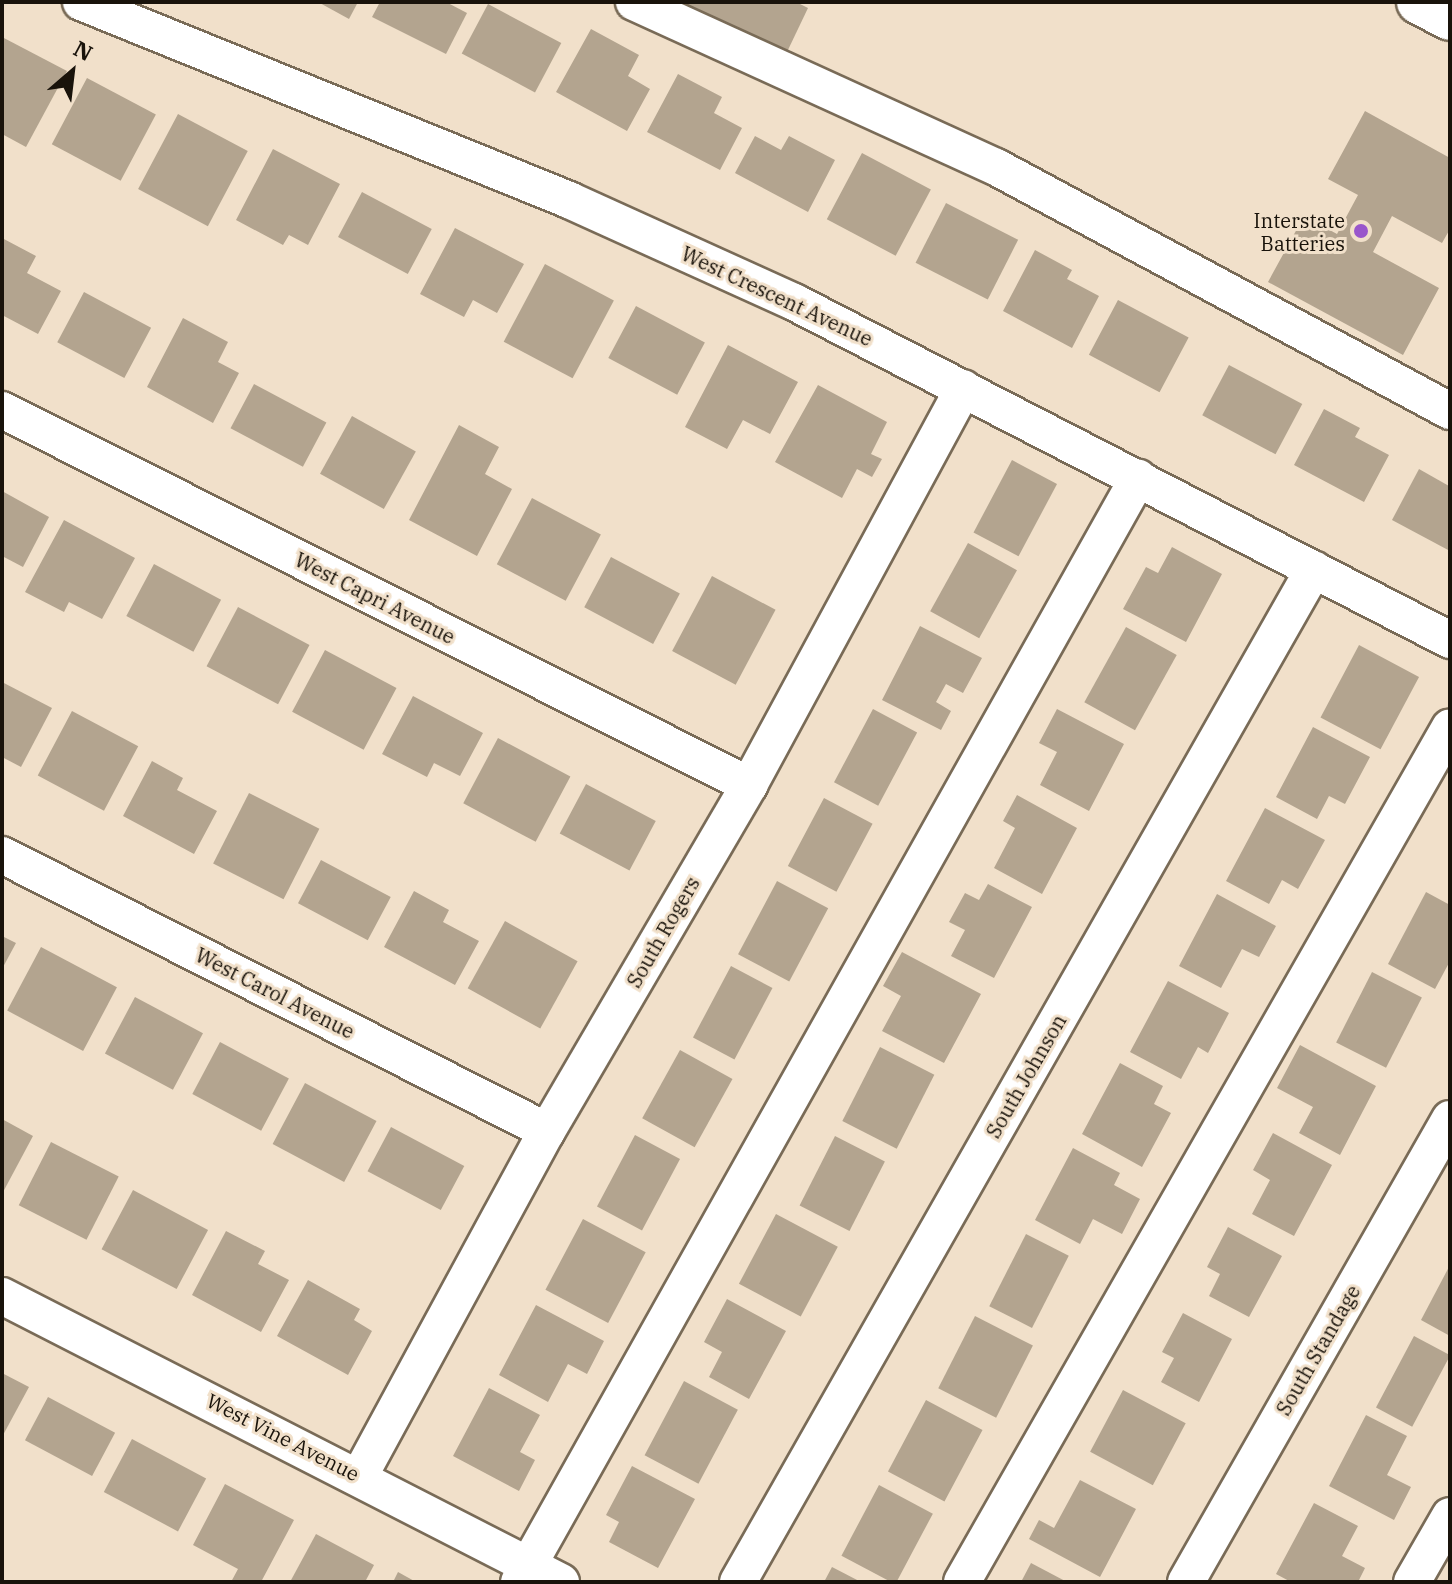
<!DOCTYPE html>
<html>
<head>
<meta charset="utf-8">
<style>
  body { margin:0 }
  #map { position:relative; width:1452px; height:1584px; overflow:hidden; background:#f1e0ca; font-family:"IBM Plex Serif",serif }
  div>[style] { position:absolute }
  .building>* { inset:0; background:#b3a48f; transform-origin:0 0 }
  .roads { filter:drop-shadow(2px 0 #796b57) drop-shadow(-2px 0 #796b57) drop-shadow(0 2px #796b57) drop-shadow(0 -2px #796b57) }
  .minor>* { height:36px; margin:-18px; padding:0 18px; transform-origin:18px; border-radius:18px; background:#fff }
  .major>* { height:44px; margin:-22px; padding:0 22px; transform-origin:22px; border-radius:22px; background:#fff }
  .dots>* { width:22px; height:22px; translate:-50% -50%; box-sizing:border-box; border:4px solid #f1e0ca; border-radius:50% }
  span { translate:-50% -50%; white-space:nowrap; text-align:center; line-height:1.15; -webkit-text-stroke:6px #f1e0ca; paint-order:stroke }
  .poi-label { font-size:20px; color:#19130b }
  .right { translate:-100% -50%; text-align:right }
  .street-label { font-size:20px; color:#19130b }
  .frame { position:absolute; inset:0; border:4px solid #19130b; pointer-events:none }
  .north { position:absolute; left:32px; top:32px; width:80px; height:80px; -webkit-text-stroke:6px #f1e0ca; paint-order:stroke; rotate:28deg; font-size:22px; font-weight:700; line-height:32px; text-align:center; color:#19130b }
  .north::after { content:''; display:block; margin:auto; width:28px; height:36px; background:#19130b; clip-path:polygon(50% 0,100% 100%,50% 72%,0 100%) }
</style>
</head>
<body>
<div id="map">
  <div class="building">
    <div style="clip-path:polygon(318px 2px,358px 2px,349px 19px)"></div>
    <div style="clip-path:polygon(380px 2px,446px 2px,467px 13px,446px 54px,372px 17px)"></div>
    <div style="clip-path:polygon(682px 2px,796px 2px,808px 8px,787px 52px)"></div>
    <div style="left:488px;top:4px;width:83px;height:56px;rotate:28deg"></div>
    <div style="clip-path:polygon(591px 29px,639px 55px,628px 76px,650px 89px,627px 131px,556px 92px)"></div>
    <div style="clip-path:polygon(2px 37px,67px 71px,26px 147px,2px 134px)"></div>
    <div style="clip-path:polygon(678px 74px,722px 97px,714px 113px,742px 128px,720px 170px,647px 132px)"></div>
    <div style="left:87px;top:78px;width:78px;height:75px;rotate:28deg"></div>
    <div style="clip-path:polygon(1365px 111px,1450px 158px,1450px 229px,1442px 243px,1392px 216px,1373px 252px,1439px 288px,1403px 355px,1268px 282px,1304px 216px,1337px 234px,1358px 195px,1328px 179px)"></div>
    <div style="left:178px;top:114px;width:79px;height:85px;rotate:28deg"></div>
    <div style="clip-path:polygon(755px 136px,781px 150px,789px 136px,835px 160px,808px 212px,735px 173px)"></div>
    <div style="clip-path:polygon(273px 149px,340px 184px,308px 245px,289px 235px,283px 245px,236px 220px)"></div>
    <div style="left:862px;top:153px;width:78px;height:75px;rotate:28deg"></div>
    <div style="left:362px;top:192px;width:79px;height:51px;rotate:28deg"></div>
    <div style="left:946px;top:203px;width:81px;height:67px;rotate:27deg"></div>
    <div style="clip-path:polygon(455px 228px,524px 264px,497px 313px,473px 300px,464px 317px,420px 294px)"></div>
    <div style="clip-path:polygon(2px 238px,36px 256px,27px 273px,61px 291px,38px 334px,2px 315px)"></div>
    <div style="clip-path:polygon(1035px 250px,1072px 270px,1067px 279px,1099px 296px,1072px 348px,1003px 311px)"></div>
    <div style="left:545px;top:264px;width:78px;height:88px;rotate:28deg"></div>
    <div style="left:84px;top:292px;width:76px;height:57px;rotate:28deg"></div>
    <div style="left:1118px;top:300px;width:80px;height:62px;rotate:28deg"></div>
    <div style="left:636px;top:306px;width:78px;height:59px;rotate:28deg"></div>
    <div style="clip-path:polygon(183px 318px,228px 342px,218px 362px,239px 373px,213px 423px,147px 387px)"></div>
    <div style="clip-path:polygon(728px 345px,798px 382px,770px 434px,743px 420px,727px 449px,685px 427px)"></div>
    <div style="left:1229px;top:365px;width:83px;height:57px;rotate:28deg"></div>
    <div style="left:254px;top:384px;width:82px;height:50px;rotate:28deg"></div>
    <div style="clip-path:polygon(818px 385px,887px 422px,871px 454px,882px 459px,872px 477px,857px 469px,842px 498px,775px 462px)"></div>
    <div style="clip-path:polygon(1324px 409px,1360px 428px,1355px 437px,1389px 455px,1364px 502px,1294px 465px)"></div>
    <div style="left:352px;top:416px;width:73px;height:66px;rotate:29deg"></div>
    <div style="clip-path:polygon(459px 425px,499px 447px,485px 474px,512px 489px,477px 556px,409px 520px)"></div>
    <div style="left:1012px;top:460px;width:51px;height:82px;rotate:28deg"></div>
    <div style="clip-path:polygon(1419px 469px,1449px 486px,1450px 551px,1392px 520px)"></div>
    <div style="clip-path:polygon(2px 491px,49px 517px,23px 567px,2px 556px)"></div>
    <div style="left:532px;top:498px;width:78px;height:75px;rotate:28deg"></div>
    <div style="clip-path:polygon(64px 520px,135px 558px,102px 619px,69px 602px,64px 612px,25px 592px)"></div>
    <div style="left:968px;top:543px;width:56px;height:78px;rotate:29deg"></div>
    <div style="clip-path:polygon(1172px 547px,1222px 574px,1186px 642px,1123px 609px,1146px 567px,1158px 573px)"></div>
    <div style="left:611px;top:557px;width:78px;height:57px;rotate:28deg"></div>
    <div style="left:154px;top:564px;width:76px;height:59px;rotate:28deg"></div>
    <div style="left:712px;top:576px;width:72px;height:85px;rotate:28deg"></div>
    <div style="left:238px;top:607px;width:81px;height:67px;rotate:28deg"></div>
    <div style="clip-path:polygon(920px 626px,982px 658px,963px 693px,946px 684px,936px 702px,951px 711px,941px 730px,882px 700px)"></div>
    <div style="left:1126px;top:627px;width:58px;height:86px;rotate:29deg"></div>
    <div style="left:1359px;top:645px;width:68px;height:82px;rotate:28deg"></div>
    <div style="left:325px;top:650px;width:81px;height:70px;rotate:28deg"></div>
    <div style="clip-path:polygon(2px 682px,52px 708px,21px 767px,2px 757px)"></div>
    <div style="clip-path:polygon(413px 696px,483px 733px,460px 776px,434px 763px,427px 777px,382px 754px)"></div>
    <div style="left:873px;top:709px;width:50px;height:83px;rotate:28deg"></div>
    <div style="clip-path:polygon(1057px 709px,1124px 744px,1089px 811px,1040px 785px,1057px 752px,1039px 743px)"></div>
    <div style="left:72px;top:711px;width:75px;height:73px;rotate:28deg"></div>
    <div style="clip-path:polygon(1313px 727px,1370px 757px,1345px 804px,1329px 796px,1317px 819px,1276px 797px)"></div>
    <div style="left:498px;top:738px;width:82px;height:74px;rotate:28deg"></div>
    <div style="clip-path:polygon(152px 761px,183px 778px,177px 790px,217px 811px,194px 854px,123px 816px)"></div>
    <div style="left:586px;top:784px;width:79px;height:56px;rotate:28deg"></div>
    <div style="left:249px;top:793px;width:79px;height:79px;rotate:27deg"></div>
    <div style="clip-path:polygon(1017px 795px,1077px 828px,1042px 894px,994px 868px,1015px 828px,1003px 821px)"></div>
    <div style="left:824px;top:798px;width:55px;height:77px;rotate:28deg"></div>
    <div style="clip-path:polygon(1265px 808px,1325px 840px,1298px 889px,1282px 880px,1269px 904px,1226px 881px)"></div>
    <div style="left:321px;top:860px;width:79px;height:49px;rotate:28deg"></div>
    <div style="left:777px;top:881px;width:58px;height:83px;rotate:28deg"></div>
    <div style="clip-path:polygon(988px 884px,1032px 907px,994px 978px,951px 956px,965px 930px,949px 922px,965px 893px,979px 900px)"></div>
    <div style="clip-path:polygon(414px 891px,449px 910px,443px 922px,479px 941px,455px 985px,384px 947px)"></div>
    <div style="clip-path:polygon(1426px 892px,1450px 905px,1450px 961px,1435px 989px,1388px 964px)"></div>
    <div style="clip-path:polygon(1217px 894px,1276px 926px,1259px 957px,1242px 949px,1221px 988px,1179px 966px)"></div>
    <div style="left:505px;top:921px;width:83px;height:77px;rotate:29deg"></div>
    <div style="clip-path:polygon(2px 936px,16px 943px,2px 969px)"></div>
    <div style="left:41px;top:947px;width:86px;height:72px;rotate:28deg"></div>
    <div style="clip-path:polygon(902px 952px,981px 994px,944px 1063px,882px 1031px,901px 996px,883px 986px)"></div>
    <div style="left:731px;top:966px;width:47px;height:81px;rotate:28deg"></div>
    <div style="left:1372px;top:972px;width:56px;height:79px;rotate:27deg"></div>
    <div style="clip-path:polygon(1168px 981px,1229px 1013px,1208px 1053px,1198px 1047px,1181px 1079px,1130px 1052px)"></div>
    <div style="left:135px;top:997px;width:77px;height:64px;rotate:28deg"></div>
    <div style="left:220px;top:1042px;width:78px;height:59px;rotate:28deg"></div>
    <div style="clip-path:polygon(1300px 1045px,1376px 1086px,1340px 1155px,1299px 1133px,1313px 1107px,1277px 1088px)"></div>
    <div style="left:880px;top:1047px;width:61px;height:83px;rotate:27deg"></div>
    <div style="left:680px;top:1050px;width:60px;height:78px;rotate:29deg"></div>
    <div style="clip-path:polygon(1120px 1063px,1163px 1086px,1154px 1104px,1171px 1113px,1142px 1167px,1082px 1134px)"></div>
    <div style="left:305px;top:1083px;width:81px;height:69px;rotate:28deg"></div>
    <div style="clip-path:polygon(2px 1119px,33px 1136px,2px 1194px)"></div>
    <div style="left:391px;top:1127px;width:83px;height:50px;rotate:28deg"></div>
    <div style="clip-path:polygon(1273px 1133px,1332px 1165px,1294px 1236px,1252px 1214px,1270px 1180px,1253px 1170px)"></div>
    <div style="left:635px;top:1135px;width:51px;height:81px;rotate:28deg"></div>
    <div style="left:835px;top:1136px;width:56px;height:78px;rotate:27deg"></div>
    <div style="left:51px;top:1142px;width:76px;height:71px;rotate:27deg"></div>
    <div style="clip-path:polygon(1073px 1148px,1120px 1173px,1114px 1185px,1140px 1199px,1122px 1234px,1093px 1219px,1080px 1244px,1035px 1220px)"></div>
    <div style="left:133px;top:1190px;width:85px;height:67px;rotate:28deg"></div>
    <div style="left:776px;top:1214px;width:70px;height:79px;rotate:28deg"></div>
    <div style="left:583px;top:1219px;width:71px;height:80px;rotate:28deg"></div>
    <div style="clip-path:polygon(1228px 1227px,1282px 1256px,1249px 1317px,1209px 1296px,1220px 1274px,1207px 1267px)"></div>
    <div style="clip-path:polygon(226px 1231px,265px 1251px,258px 1264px,289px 1280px,261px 1332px,192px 1295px)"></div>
    <div style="left:1026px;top:1234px;width:48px;height:81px;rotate:27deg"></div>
    <div style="clip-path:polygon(1450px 1265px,1450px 1336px,1421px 1320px)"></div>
    <div style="clip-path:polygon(308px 1280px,360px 1309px,354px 1320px,372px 1331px,348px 1375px,277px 1336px)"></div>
    <div style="clip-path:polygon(727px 1299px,786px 1331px,749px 1399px,709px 1377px,722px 1352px,704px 1342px)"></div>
    <div style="clip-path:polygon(536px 1305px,604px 1341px,587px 1374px,568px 1364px,548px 1402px,499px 1375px)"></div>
    <div style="clip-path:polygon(1183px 1313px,1232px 1339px,1199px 1402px,1161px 1382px,1174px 1358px,1162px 1352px)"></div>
    <div style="left:975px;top:1316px;width:65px;height:81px;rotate:27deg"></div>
    <div style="left:1414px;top:1336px;width:41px;height:81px;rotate:28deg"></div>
    <div style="clip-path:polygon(2px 1373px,29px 1387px,2px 1437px)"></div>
    <div style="left:684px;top:1381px;width:61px;height:84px;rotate:28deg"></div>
    <div style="clip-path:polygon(489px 1388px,540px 1415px,520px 1452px,535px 1460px,519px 1491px,453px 1456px)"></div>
    <div style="left:1123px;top:1390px;width:71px;height:70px;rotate:28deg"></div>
    <div style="left:48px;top:1397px;width:76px;height:49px;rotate:28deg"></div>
    <div style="left:926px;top:1400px;width:64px;height:81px;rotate:28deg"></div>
    <div style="clip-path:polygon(1366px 1415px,1407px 1436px,1387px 1475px,1411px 1487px,1394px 1520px,1329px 1486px)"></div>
    <div style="left:132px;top:1439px;width:84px;height:60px;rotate:28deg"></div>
    <div style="clip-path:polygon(632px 1466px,695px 1499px,658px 1568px,609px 1542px,619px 1522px,606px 1515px)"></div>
    <div style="clip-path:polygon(1080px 1480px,1136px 1509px,1100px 1577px,1029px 1539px,1039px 1520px,1054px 1528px)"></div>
    <div style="clip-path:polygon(225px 1484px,294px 1520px,261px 1582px,231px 1582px,238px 1569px,193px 1545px)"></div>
    <div style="left:879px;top:1485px;width:61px;height:80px;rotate:28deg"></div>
    <div style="clip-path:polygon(1314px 1503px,1358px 1526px,1342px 1556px,1365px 1568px,1358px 1582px,1291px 1582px,1276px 1574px)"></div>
    <div style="clip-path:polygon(316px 1534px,374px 1565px,365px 1582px,290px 1582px)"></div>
    <div style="clip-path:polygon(1031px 1563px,1067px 1582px,1021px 1582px)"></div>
    <div style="clip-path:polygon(832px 1567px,861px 1582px,824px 1582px)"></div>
    <div style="clip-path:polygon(398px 1572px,416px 1582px,393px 1582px)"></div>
  </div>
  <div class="roads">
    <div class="minor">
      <div style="left:81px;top:2px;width:527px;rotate:22.08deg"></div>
      <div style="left:569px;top:200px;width:247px;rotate:24.4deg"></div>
      <div style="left:794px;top:302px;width:738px;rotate:27.26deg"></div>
      <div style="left:634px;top:2px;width:398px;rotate:24.5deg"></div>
      <div style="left:996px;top:167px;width:515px;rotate:28.26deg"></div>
      <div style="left:2px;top:410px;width:836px;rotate:26.66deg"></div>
      <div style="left:2px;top:855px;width:611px;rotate:26.86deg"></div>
      <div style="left:2px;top:1296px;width:628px;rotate:27.1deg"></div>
      <div style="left:360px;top:1475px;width:392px;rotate:-61.5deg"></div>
      <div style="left:547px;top:1131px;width:401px;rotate:-59.7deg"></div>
      <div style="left:749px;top:785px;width:451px;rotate:-61.6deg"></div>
      <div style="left:519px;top:1582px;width:1266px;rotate:-60.72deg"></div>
      <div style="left:738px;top:1582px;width:1165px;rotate:-60.38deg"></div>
      <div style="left:962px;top:1582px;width:984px;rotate:-60.28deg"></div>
      <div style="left:1186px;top:1582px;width:533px;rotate:-60.31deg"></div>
      <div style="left:1412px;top:1582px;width:76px;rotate:-60.1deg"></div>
    </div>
    <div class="major">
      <div style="left:1419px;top:2px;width:35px;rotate:27deg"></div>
    </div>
  </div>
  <div class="dots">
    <div style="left:1361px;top:231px;background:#9956cb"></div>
  </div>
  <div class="poi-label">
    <span class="right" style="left:1345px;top:232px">Interstate<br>Batteries</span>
  </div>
  <div class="street-label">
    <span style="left:777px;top:296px;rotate:25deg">West Crescent Avenue</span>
    <span style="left:375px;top:598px;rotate:27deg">West Capri Avenue</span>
    <span style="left:663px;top:932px;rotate:-60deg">South Rogers</span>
    <span style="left:275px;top:993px;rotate:27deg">West Carol Avenue</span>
    <span style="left:1026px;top:1076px;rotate:-60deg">South Johnson</span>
    <span style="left:1318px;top:1350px;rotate:-60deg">South Standage</span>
    <span style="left:283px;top:1437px;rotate:27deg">West Vine Avenue</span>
  </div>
  <div class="frame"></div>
  <div class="north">N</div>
</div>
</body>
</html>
